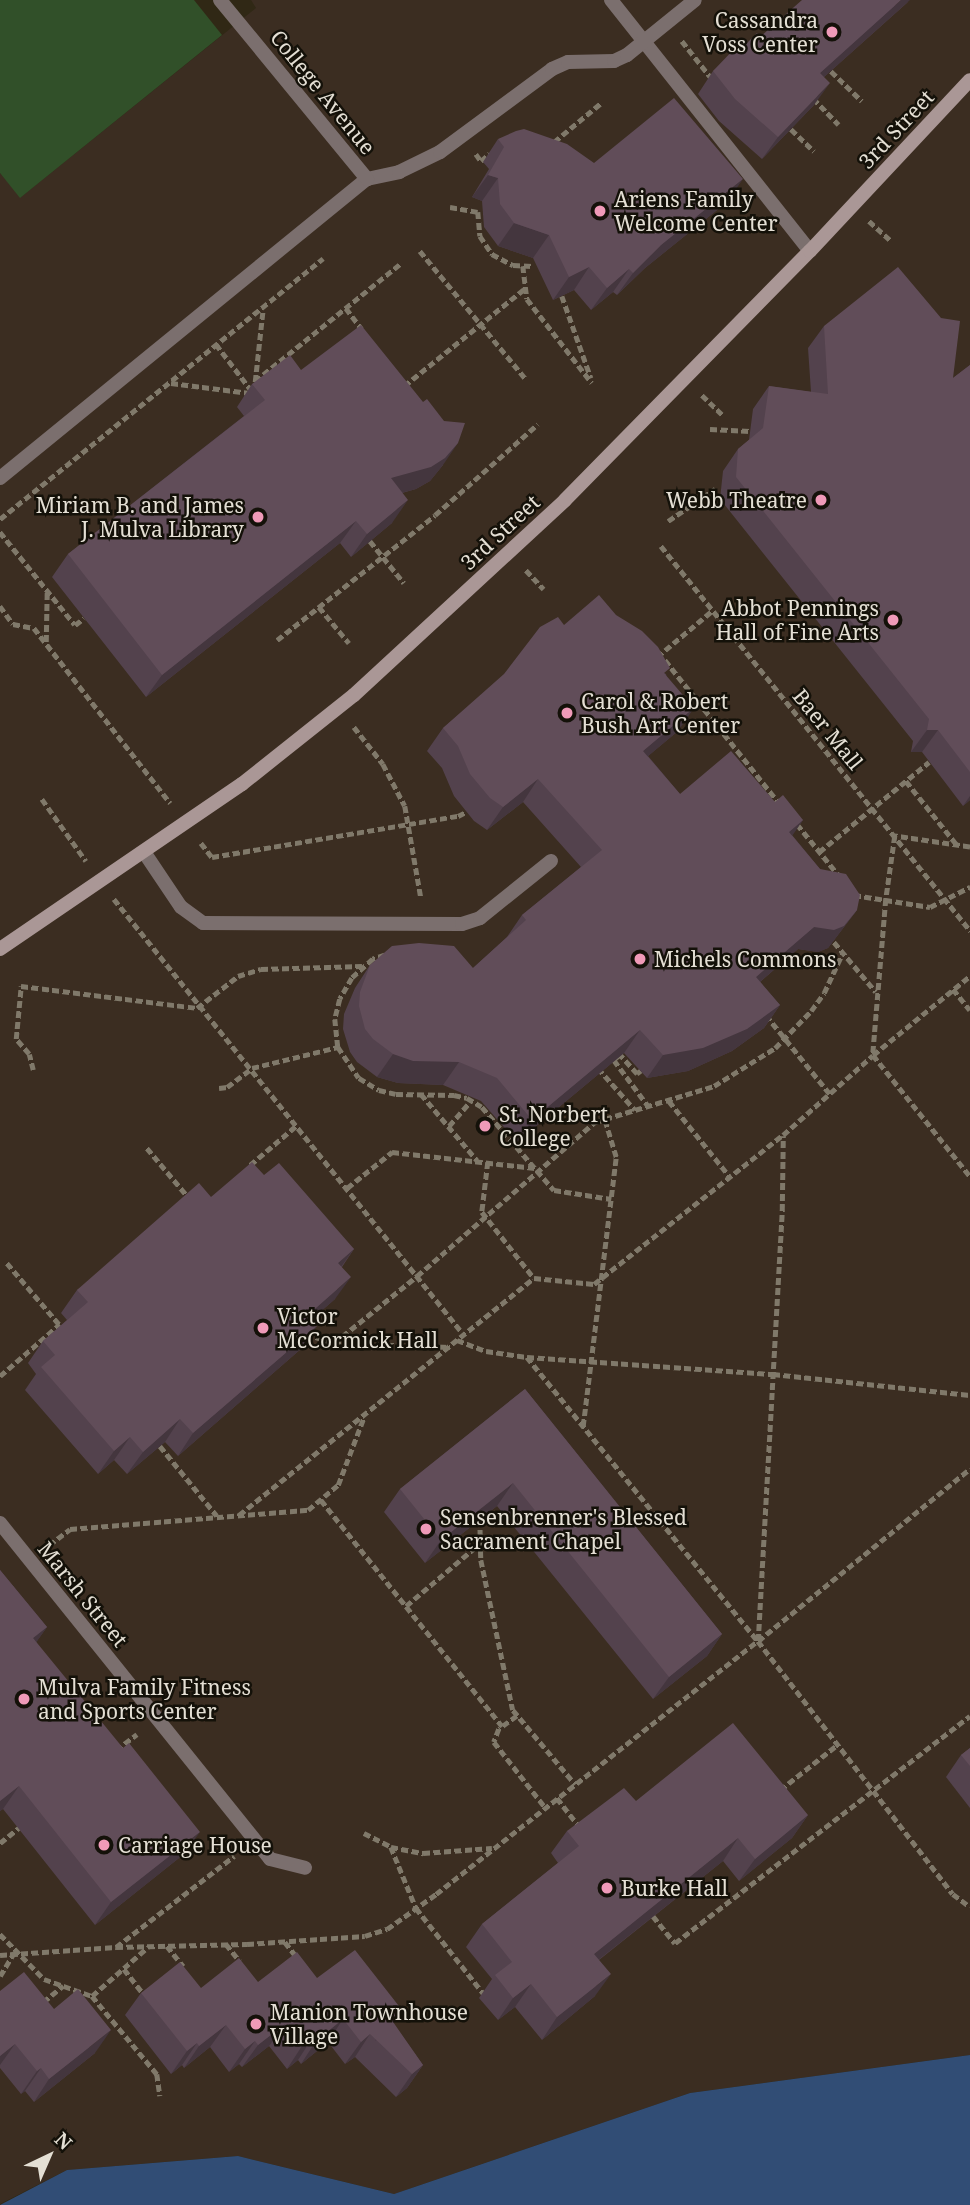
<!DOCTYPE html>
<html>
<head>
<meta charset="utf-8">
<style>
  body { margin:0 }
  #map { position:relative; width:970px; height:2205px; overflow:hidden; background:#302815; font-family:"Noto Serif",serif }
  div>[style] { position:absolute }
  .education>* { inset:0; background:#3b2d21 }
  .green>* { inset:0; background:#315029 }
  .water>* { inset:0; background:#314d75 }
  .path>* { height:4.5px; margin-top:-2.25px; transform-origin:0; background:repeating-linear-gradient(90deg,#80796a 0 7px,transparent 0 10.5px) }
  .service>* { height:14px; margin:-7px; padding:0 7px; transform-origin:7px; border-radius:7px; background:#7b6f6e }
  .minor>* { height:14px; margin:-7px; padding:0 7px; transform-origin:7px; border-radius:7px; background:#7b6f6e }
  .secondary>* { height:14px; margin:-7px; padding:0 7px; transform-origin:7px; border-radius:7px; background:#aa9796 }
  .wall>* { inset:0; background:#53424d }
  .shaded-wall>* { inset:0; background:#44363e }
  .building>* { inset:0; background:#614d59 }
  .dots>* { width:19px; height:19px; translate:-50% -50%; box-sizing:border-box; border:4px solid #141109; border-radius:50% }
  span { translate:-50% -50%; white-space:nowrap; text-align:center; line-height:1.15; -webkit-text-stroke:5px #141109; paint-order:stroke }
  .poi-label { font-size:21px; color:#e4dfd4 }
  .right { translate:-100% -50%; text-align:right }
  .left { translate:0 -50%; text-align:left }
  .street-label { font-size:21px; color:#e4dfd4 }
  .north { position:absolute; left:14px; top:2121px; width:70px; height:70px; -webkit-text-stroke:5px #141109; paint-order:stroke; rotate:44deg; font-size:19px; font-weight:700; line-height:28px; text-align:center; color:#e4dfd4 }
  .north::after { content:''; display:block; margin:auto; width:24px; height:32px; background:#e4dfd4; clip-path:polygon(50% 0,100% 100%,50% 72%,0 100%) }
</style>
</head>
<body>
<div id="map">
  <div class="education">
    <div style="clip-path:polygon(251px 0,970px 0,970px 2055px,690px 2093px,394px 2194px,238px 2156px,67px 2170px,0 2204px,0 173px,21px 197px,256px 8px)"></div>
  </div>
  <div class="green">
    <div style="clip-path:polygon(0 0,194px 0,222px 35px,20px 198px,0 173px)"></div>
  </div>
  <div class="water">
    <div style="clip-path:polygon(970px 2055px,970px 2205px,0 2205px,67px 2170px,238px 2156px,394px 2194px,690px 2093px)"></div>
  </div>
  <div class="path">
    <div style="left:682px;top:41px;width:48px;rotate:51.7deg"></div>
    <div style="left:831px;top:71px;width:43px;rotate:44.1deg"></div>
    <div style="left:813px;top:98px;width:37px;rotate:46deg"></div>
    <div style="left:791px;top:129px;width:32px;rotate:44deg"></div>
    <div style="left:554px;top:142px;width:61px;rotate:-39.7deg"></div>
    <div style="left:476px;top:154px;width:9px;rotate:54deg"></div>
    <div style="left:481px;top:161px;width:11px;rotate:-41deg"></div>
    <div style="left:450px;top:207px;width:28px;rotate:10deg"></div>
    <div style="left:478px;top:212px;width:24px;rotate:85deg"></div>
    <div style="left:480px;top:236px;width:22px;rotate:56deg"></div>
    <div style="left:492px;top:254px;width:24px;rotate:28deg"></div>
    <div style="left:513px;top:265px;width:19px;rotate:3deg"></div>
    <div style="left:869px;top:221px;width:31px;rotate:42deg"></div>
    <div style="left:420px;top:251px;width:166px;rotate:50.4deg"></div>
    <div style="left:523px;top:266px;width:33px;rotate:83deg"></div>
    <div style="left:527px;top:299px;width:106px;rotate:52.3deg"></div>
    <div style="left:562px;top:296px;width:87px;rotate:70.5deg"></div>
    <div style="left:346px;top:308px;width:26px;rotate:53deg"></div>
    <div style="left:216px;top:344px;width:58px;rotate:52.7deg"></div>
    <div style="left:255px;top:381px;width:188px;rotate:-38.9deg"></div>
    <div style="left:255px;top:382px;width:74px;rotate:-83.8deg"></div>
    <div style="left:171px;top:383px;width:79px;rotate:7.3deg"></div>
    <div style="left:404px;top:386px;width:154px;rotate:-38.9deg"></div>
    <div style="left:702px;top:395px;width:30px;rotate:44deg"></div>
    <div style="left:710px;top:429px;width:40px;rotate:2.9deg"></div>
    <div style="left:0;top:519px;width:415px;rotate:-38.9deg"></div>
    <div style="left:668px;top:521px;width:57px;rotate:-34.2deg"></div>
    <div style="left:0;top:532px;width:119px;rotate:51.1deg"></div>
    <div style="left:75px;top:625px;width:11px;rotate:-38deg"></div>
    <div style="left:370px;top:541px;width:54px;rotate:51deg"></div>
    <div style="left:661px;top:546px;width:494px;rotate:51.2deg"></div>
    <div style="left:526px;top:570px;width:26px;rotate:47deg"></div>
    <div style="left:0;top:606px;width:22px;rotate:54deg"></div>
    <div style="left:13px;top:624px;width:21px;rotate:11deg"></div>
    <div style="left:34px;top:628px;width:222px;rotate:52.1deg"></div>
    <div style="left:319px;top:607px;width:47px;rotate:50.2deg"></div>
    <div style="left:277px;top:640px;width:201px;rotate:-38.3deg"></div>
    <div style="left:435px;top:515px;width:137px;rotate:-41.5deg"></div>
    <div style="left:46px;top:642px;width:51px;rotate:-88.9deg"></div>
    <div style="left:657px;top:657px;width:73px;rotate:-40deg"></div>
    <div style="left:665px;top:660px;width:184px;rotate:51.4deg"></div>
    <div style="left:354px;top:727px;width:47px;rotate:51.9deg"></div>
    <div style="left:383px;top:764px;width:47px;rotate:62.4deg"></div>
    <div style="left:405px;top:806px;width:93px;rotate:80.1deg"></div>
    <div style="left:906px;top:781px;width:82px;rotate:51.4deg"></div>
    <div style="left:42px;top:799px;width:76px;rotate:54.6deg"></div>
    <div style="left:797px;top:824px;width:68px;rotate:50.9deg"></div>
    <div style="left:201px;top:843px;width:18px;rotate:52deg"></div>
    <div style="left:212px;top:857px;width:249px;rotate:-9.5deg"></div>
    <div style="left:458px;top:816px;width:9px;rotate:-27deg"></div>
    <div style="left:970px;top:847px;width:76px;rotate:-171.7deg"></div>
    <div style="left:895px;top:836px;width:64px;rotate:98.1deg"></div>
    <div style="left:886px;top:899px;width:157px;rotate:94.8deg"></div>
    <div style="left:873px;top:1055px;width:155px;rotate:51.3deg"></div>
    <div style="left:819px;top:852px;width:142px;rotate:-39.3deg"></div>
    <div style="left:854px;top:895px;width:77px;rotate:9deg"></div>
    <div style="left:930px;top:907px;width:45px;rotate:-26.6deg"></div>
    <div style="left:114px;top:899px;width:559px;rotate:51.24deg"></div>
    <div style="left:834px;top:942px;width:65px;rotate:50deg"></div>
    <div style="left:385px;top:955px;width:13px;rotate:162deg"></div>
    <div style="left:373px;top:959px;width:28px;rotate:138deg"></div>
    <div style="left:352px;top:978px;width:24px;rotate:120deg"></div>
    <div style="left:340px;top:999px;width:21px;rotate:104deg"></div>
    <div style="left:335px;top:1019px;width:28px;rotate:84deg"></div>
    <div style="left:338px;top:1047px;width:37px;rotate:56deg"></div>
    <div style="left:359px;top:1078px;width:23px;rotate:31deg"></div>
    <div style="left:379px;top:1090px;width:17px;rotate:13deg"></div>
    <div style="left:396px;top:1094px;width:58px;rotate:1deg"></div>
    <div style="left:454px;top:1095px;width:13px;rotate:13deg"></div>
    <div style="left:467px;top:1098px;width:17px;rotate:31deg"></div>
    <div style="left:482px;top:1107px;width:110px;rotate:49.1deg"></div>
    <div style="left:554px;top:1190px;width:58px;rotate:9deg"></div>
    <div style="left:953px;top:989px;width:27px;rotate:51deg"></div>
    <div style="left:766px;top:1015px;width:102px;rotate:51deg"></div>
    <div style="left:598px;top:1068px;width:56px;rotate:48.6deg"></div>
    <div style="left:33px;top:1070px;width:16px;rotate:-104deg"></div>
    <div style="left:29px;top:1054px;width:20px;rotate:-131deg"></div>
    <div style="left:16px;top:1039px;width:53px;rotate:-84.6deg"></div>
    <div style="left:21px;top:986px;width:177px;rotate:7.1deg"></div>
    <div style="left:197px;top:1008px;width:52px;rotate:-38deg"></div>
    <div style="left:238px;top:976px;width:24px;rotate:-17deg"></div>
    <div style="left:261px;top:969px;width:101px;rotate:-1.7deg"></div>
    <div style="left:641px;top:1071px;width:5px;rotate:143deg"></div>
    <div style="left:637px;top:1074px;width:25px;rotate:-132deg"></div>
    <div style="left:620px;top:1055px;width:8px;rotate:140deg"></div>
    <div style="left:614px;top:1060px;width:59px;rotate:53.3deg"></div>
    <div style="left:219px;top:1088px;width:8px;rotate:-7deg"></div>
    <div style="left:227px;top:1087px;width:31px;rotate:-37deg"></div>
    <div style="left:252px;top:1068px;width:89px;rotate:-13.7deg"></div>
    <div style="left:421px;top:1094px;width:87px;rotate:49.7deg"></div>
    <div style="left:669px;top:1101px;width:97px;rotate:51.2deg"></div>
    <div style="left:449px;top:1126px;width:33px;rotate:-49deg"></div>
    <div style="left:147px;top:1148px;width:65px;rotate:50deg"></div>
    <div style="left:488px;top:1162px;width:50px;rotate:96.8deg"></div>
    <div style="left:482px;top:1212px;width:84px;rotate:51.8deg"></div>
    <div style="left:250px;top:1165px;width:62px;rotate:-40.4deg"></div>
    <div style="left:347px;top:1188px;width:58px;rotate:-38.7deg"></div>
    <div style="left:392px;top:1152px;width:144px;rotate:6.4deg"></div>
    <div style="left:7px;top:1263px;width:88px;rotate:49.6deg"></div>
    <div style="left:306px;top:1334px;width:29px;rotate:18deg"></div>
    <div style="left:334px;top:1343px;width:116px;rotate:2deg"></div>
    <div style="left:457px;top:1340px;width:31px;rotate:21deg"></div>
    <div style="left:486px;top:1351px;width:41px;rotate:8.3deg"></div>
    <div style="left:527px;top:1357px;width:247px;rotate:4deg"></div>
    <div style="left:773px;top:1374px;width:198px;rotate:6.1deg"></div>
    <div style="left:334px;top:1343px;width:107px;rotate:-38.9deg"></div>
    <div style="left:417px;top:1276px;width:235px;rotate:-40.9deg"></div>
    <div style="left:595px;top:1122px;width:124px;rotate:-16.8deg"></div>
    <div style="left:714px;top:1086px;width:72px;rotate:-31.9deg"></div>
    <div style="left:775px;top:1048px;width:52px;rotate:-45.8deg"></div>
    <div style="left:811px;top:1011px;width:22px;rotate:-54deg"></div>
    <div style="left:824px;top:993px;width:45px;rotate:-65.1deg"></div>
    <div style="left:527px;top:1357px;width:366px;rotate:50.9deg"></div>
    <div style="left:758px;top:1641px;width:319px;rotate:52.4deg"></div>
    <div style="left:953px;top:1894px;width:21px;rotate:37deg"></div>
    <div style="left:0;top:1376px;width:79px;rotate:-40.9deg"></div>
    <div style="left:583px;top:1426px;width:271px;rotate:-83deg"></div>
    <div style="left:616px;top:1157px;width:39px;rotate:-107deg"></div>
    <div style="left:160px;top:1446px;width:90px;rotate:50.8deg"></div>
    <div style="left:321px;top:1500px;width:290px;rotate:51.3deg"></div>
    <div style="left:239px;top:1515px;width:378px;rotate:-38.8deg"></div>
    <div style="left:534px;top:1278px;width:60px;rotate:5.7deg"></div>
    <div style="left:594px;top:1284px;width:241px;rotate:-38.3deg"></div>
    <div style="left:783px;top:1135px;width:120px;rotate:-41.6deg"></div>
    <div style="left:873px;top:1055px;width:125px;rotate:-39.2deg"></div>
    <div style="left:480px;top:1519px;width:41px;rotate:88.6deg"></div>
    <div style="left:481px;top:1560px;width:153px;rotate:78deg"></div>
    <div style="left:513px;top:1710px;width:97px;rotate:50deg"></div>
    <div style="left:49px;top:1545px;width:26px;rotate:-37deg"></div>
    <div style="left:70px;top:1529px;width:239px;rotate:-4.6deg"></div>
    <div style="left:308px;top:1510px;width:39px;rotate:-40deg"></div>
    <div style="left:338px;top:1485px;width:73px;rotate:-69.1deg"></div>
    <div style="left:406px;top:1606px;width:96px;rotate:-40.3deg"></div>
    <div style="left:758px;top:1641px;width:431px;rotate:-86.8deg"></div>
    <div style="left:782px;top:1211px;width:75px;rotate:-89.2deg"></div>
    <div style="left:517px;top:1716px;width:22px;rotate:144deg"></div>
    <div style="left:499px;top:1729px;width:14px;rotate:111deg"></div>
    <div style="left:494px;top:1742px;width:83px;rotate:51.9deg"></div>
    <div style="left:116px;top:1750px;width:26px;rotate:-37deg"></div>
    <div style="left:780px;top:1790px;width:73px;rotate:-38.3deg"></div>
    <div style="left:557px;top:1798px;width:36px;rotate:52deg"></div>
    <div style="left:364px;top:1833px;width:30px;rotate:27deg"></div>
    <div style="left:391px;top:1847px;width:33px;rotate:11deg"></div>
    <div style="left:423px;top:1853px;width:69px;rotate:-4.1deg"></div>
    <div style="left:0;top:1843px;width:28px;rotate:-39deg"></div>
    <div style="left:391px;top:1847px;width:66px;rotate:67.7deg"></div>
    <div style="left:416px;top:1908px;width:110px;rotate:51.7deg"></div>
    <div style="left:653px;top:1916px;width:35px;rotate:51deg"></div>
    <div style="left:675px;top:1943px;width:372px;rotate:-37.6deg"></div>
    <div style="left:0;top:1934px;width:63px;rotate:45.6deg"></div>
    <div style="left:44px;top:1979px;width:51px;rotate:19.5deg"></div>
    <div style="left:92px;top:1996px;width:74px;rotate:-41.2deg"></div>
    <div style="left:285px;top:1942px;width:18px;rotate:52deg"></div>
    <div style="left:226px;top:1944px;width:22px;rotate:51deg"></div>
    <div style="left:167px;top:1946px;width:26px;rotate:51deg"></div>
    <div style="left:116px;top:1947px;width:149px;rotate:-37.6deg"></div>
    <div style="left:0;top:1955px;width:116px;rotate:-3.9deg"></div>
    <div style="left:116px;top:1947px;width:131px;rotate:-1.3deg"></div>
    <div style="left:247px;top:1944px;width:118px;rotate:-3.9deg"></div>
    <div style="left:365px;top:1936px;width:23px;rotate:-18deg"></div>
    <div style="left:387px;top:1929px;width:60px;rotate:-35.5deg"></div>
    <div style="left:436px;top:1894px;width:410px;rotate:-38.2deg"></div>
    <div style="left:758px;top:1641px;width:273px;rotate:-39.1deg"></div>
    <div style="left:124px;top:1969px;width:33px;rotate:52deg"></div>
    <div style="left:0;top:1976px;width:27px;rotate:-59deg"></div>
    <div style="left:92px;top:1996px;width:102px;rotate:50.2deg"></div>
    <div style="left:157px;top:2074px;width:22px;rotate:82deg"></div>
    <div style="left:43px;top:2002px;width:26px;rotate:-39deg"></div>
  </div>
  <div class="service">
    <div style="left:611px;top:0;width:320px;rotate:51.6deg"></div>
    <div style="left:0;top:478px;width:473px;rotate:-39.2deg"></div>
    <div style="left:367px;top:179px;width:33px;rotate:-12deg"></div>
    <div style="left:399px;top:172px;width:46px;rotate:-26deg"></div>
    <div style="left:440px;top:152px;width:139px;rotate:-36.5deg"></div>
    <div style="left:552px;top:69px;width:17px;rotate:-24deg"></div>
    <div style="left:568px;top:62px;width:46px;rotate:-1.2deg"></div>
    <div style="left:614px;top:61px;width:14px;rotate:-25deg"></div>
    <div style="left:627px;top:55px;width:87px;rotate:-39deg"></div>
    <div style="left:144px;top:852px;width:66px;rotate:56.1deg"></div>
    <div style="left:181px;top:907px;width:27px;rotate:36deg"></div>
    <div style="left:203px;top:923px;width:259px;rotate:0.2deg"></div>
    <div style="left:462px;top:924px;width:19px;rotate:-18deg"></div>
    <div style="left:480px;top:918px;width:91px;rotate:-38.8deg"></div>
  </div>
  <div class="minor">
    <div style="left:220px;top:0;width:232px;rotate:50.6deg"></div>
    <div style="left:0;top:1523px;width:431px;rotate:51.2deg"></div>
    <div style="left:270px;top:1859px;width:36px;rotate:14deg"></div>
  </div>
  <div class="secondary">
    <div style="left:0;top:949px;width:293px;rotate:-34.3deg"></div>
    <div style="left:242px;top:784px;width:143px;rotate:-38.5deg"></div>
    <div style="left:354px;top:695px;width:287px;rotate:-42.7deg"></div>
    <div style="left:565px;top:500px;width:349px;rotate:-45.5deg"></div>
    <div style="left:810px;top:251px;width:234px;rotate:-46.9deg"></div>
  </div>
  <div class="wall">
    <div style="clip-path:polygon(908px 2px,824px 77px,814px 105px,762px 159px,719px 121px,698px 94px,713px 71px,742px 48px,760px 37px)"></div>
    <div style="clip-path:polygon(498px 139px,594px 163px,727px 202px,645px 268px,617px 295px,613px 292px,591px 310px,574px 290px,553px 300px,533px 258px,498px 246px,484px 227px,482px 201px,472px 197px,489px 169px,483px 162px)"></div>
    <div style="clip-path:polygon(824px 326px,953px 378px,970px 365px,970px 800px,963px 806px,922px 752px,911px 752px,913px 741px,720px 499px,723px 471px,738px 449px,749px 440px,753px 409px,769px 386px,811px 392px,808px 348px)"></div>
    <div style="clip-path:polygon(301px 370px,443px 465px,430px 481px,416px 489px,402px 493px,392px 523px,351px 557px,340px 543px,146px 697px,52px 577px,68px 554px,244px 416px,237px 407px,252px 384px)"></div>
    <div style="clip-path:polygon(564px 625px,666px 674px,678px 731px,648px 756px,680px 794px,775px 802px,803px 820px,792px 835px,820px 869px,857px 910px,828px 948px,818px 952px,798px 949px,760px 982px,780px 1005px,764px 1028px,732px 1051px,688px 1071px,647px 1078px,624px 1053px,517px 1142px,481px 1101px,443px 1085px,398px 1083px,377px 1077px,357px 1062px,350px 1052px,343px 1029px,344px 1014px,355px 988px,370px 965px,473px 968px,507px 937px,522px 915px,581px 867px,523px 802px,487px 830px,474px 821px,454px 796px,442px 768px,427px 751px,443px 728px)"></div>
    <div style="clip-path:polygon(264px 1175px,354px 1249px,342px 1267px,335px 1299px,312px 1319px,302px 1348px,178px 1456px,165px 1442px,127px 1474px,114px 1460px,98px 1474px,25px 1390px,36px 1374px,28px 1363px,43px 1341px,67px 1320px,61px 1313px,77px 1290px,211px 1197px)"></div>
    <div style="clip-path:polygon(525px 1389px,722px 1634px,707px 1656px,653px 1699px,497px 1506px,425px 1563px,384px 1512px,400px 1489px)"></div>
    <div style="clip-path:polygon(0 1570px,47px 1627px,36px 1642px,184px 1854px,95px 1925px,3px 1809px,0 1811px)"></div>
    <div style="clip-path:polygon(970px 1748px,970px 1808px,946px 1777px,961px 1755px)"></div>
    <div style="clip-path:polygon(636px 1801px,808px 1815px,792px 1838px,739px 1881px,723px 1861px,599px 1960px,595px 1996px,542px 2040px,515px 2007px,498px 2020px,479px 1998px,492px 1979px,466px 1947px,482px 1924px,558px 1863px,551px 1853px,567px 1831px)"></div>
    <div style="clip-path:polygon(317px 1978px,393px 2023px,423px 2065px,407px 2088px,396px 2097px,355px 2057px,345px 2064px,328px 2042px,301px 2064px,298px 2060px,287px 2069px,269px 2046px,242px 2067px,239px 2064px,229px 2072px,210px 2047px,184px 2068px,182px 2065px,171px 2074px,125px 2015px,141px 1993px)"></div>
    <div style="clip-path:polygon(0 1991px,54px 2009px,95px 2053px,34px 2102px,25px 2091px,21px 2094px,0 2068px)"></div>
  </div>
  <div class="shaded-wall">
    <div style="clip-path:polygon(901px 0,910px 0,804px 95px,820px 73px)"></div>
    <div style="clip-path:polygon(830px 83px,814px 105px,762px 159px,778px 137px)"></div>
    <div style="clip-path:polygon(488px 175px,498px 178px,482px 201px,472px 197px)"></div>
    <div style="clip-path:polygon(743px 179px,727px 202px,645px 268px,617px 295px,633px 273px,661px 245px)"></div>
    <div style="clip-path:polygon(514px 223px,549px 235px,533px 258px,498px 246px)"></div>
    <div style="clip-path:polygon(589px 267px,574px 290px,553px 300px,569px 277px)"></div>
    <div style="clip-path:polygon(629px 269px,613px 292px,591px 310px,607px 288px)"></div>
    <div style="clip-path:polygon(458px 443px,443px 465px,430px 481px,416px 489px,375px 500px,391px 478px)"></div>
    <div style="clip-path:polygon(408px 500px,392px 523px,351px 557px,367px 534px)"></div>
    <div style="clip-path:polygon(356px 521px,340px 543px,146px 697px,162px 675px)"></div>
    <div style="clip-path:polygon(694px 708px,678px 731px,628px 773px,643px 751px)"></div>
    <div style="clip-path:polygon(927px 730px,938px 730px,922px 752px,911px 752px)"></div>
    <div style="clip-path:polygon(538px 779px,523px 802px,487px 830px,503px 807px)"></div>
    <div style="clip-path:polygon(970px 796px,970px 800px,963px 806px)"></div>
    <div style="clip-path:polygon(803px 820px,788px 842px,789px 832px)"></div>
    <div style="clip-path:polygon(857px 910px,828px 948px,818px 952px,798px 949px,740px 999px,756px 977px,814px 927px)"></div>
    <div style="clip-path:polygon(780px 1005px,764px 1028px,732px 1051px,688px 1071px,647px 1078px,663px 1055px)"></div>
    <div style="clip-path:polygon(640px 1030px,624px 1053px,517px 1142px,532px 1120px)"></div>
    <div style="clip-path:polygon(393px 1054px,459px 1062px,443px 1085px,398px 1083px,377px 1077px)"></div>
    <div style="clip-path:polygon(354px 1249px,338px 1271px,338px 1263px)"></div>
    <div style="clip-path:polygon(351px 1277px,335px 1299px,292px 1337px,308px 1315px)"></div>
    <div style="clip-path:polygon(317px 1326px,302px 1348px,178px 1456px,193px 1433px)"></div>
    <div style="clip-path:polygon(180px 1419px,165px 1442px,127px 1474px,143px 1452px)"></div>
    <div style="clip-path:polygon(130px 1437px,114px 1460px,98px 1474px,114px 1451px)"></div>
    <div style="clip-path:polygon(513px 1483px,497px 1506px,425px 1563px,441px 1540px)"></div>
    <div style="clip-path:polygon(47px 1627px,31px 1650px,33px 1638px)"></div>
    <div style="clip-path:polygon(722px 1634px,707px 1656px,653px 1699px,669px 1677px)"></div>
    <div style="clip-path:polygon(19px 1786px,3px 1809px,0 1811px,0 1801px)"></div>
    <div style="clip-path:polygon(808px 1815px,792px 1838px,739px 1881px,755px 1859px)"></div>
    <div style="clip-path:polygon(200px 1832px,184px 1854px,95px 1925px,111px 1902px)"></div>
    <div style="clip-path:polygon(738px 1838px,723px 1861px,578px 1976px,594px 1954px)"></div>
    <div style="clip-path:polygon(611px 1974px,595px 1996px,542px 2040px,557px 2017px)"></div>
    <div style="clip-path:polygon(531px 1984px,515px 2007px,498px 2020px,513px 1998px)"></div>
    <div style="clip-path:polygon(402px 2010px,387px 2032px,375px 2041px,391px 2019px)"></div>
    <div style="clip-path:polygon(343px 2019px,328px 2042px,301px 2064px,316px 2041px)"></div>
    <div style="clip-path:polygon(285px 2024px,269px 2046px,242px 2067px,258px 2045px)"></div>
    <div style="clip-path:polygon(226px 2025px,210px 2047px,184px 2068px,199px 2046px)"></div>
    <div style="clip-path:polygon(111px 2030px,95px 2053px,34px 2102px,49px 2079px)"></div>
    <div style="clip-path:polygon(370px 2034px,355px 2057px,345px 2064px,361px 2042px)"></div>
    <div style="clip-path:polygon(313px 2037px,298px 2060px,287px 2069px,302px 2046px)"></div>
    <div style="clip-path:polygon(255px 2041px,239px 2064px,229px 2072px,245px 2049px)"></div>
    <div style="clip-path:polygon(197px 2043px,182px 2065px,171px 2074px,187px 2051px)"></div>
    <div style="clip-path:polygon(15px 2044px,0 2065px,0 2056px)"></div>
    <div style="clip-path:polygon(423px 2065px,407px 2088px,396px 2097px,412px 2074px)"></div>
    <div style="clip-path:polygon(41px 2068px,25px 2091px,21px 2094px,37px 2071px)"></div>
  </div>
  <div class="building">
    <div style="clip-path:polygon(802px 0,901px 0,820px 73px,830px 83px,778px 137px,735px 99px,713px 71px,738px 45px,742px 48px,757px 33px,760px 37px)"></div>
    <div style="clip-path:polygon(674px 98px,743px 179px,661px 245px,633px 273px,629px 269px,607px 288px,589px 267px,569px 277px,549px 235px,514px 223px,500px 204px,498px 178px,488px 175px,504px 147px,498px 139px,516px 131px,524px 129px,567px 144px,594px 163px)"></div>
    <div style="clip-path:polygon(898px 267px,941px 318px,960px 321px,953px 378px,970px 365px,970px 772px,938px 730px,927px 730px,929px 719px,736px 477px,738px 449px,763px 428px,769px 386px,828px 394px,824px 326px)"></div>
    <div style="clip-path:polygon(361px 325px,423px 402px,427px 399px,444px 421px,465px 423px,458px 443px,445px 458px,431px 467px,391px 478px,408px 500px,367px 534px,356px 521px,162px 675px,68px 554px,265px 400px,252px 384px,290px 355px,301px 370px)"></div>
    <div style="clip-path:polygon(599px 595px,616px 615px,642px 631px,658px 647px,670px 668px,664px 673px,694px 708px,643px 751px,680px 794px,731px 751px,775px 802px,783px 795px,803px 820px,789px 832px,820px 869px,846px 874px,860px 895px,857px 910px,844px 926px,834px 930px,814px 927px,756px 977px,780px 1005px,747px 1029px,703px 1048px,663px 1055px,640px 1030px,532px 1120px,497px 1078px,459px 1062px,413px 1061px,393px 1054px,373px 1039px,365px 1029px,359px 1006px,360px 992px,370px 965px,392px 946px,419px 943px,454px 946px,473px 968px,526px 920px,522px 915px,602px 850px,538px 779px,503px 807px,490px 798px,470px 774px,458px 746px,443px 728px,504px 674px,540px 627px,558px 617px,564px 625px)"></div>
    <div style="clip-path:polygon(252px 1162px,264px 1175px,279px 1163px,354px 1249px,338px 1263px,351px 1277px,308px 1315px,317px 1326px,193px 1433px,180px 1419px,143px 1452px,130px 1437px,114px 1451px,41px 1367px,55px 1355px,43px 1341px,88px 1302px,77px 1290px,199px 1183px,211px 1197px)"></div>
    <div style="clip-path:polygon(525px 1389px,722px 1634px,669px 1677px,513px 1483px,441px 1540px,400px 1489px)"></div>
    <div style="clip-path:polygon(0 1570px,47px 1627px,33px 1638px,123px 1748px,129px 1743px,200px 1832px,111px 1902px,19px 1786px,0 1801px)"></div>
    <div style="clip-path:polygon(733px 1723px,808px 1815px,755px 1859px,738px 1838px,594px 1954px,611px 1974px,557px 2017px,531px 1984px,513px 1998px,495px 1975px,512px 1962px,482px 1924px,579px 1846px,567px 1831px,624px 1788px,636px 1801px)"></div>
    <div style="clip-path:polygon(970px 1748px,970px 1766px,961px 1755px)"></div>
    <div style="clip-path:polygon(355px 1950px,402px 2010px,391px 2019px,423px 2065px,412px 2074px,370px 2034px,361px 2042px,343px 2019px,316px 2041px,313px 2037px,302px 2046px,285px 2024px,258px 2045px,255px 2041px,245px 2049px,226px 2025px,199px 2046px,197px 2043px,187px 2051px,141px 1993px,180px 1962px,201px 1988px,239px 1958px,258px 1982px,297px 1952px,317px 1978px)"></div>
    <div style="clip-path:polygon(24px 1972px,54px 2009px,78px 1989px,111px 2030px,49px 2079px,41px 2068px,37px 2071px,15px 2044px,0 2056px,0 1991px)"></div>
  </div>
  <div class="dots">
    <div style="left:832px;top:32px;background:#ef9ab8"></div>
    <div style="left:600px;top:211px;background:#ef9ab8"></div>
    <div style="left:821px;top:500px;background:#ef9ab8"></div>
    <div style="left:258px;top:517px;background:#ef9ab8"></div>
    <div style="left:893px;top:620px;background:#ef9ab8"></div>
    <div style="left:567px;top:713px;background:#ef9ab8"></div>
    <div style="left:640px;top:959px;background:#ef9ab8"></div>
    <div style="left:485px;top:1126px;background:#ef9ab8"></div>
    <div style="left:263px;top:1328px;background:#ef9ab8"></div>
    <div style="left:426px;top:1529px;background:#ef9ab8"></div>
    <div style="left:24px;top:1699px;background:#ef9ab8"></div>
    <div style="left:104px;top:1845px;background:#ef9ab8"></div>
    <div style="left:607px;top:1888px;background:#ef9ab8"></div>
    <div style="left:256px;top:2024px;background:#ef9ab8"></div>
  </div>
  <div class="poi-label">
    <span class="right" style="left:818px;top:32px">Cassandra<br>Voss Center</span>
    <span class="left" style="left:614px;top:211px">Ariens Family<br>Welcome Center</span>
    <span class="right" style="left:807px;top:500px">Webb Theatre</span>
    <span class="right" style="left:244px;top:517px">Miriam B. and James<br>J. Mulva Library</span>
    <span class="right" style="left:879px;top:620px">Abbot Pennings<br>Hall of Fine Arts</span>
    <span class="left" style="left:581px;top:713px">Carol &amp; Robert<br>Bush Art Center</span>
    <span class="left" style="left:654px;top:959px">Michels Commons</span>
    <span class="left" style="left:499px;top:1126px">St. Norbert<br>College</span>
    <span class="left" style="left:277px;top:1328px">Victor<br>McCormick Hall</span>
    <span class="left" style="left:440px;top:1529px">Sensenbrenner's Blessed<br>Sacrament Chapel</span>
    <span class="left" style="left:38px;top:1699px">Mulva Family Fitness<br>and Sports Center</span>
    <span class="left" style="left:118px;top:1845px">Carriage House</span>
    <span class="left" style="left:621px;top:1888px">Burke Hall</span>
    <span class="left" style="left:270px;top:2024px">Manion Townhouse<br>Village</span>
  </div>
  <div class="street-label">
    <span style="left:323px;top:92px;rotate:51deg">College Avenue</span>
    <span style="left:896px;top:129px;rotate:-47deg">3rd Street</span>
    <span style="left:500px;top:532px;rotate:-43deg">3rd Street</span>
    <span style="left:828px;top:729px;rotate:51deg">Baer Mall</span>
    <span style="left:83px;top:1594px;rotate:51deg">Marsh Street</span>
  </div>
  <div class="north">N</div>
</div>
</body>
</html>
